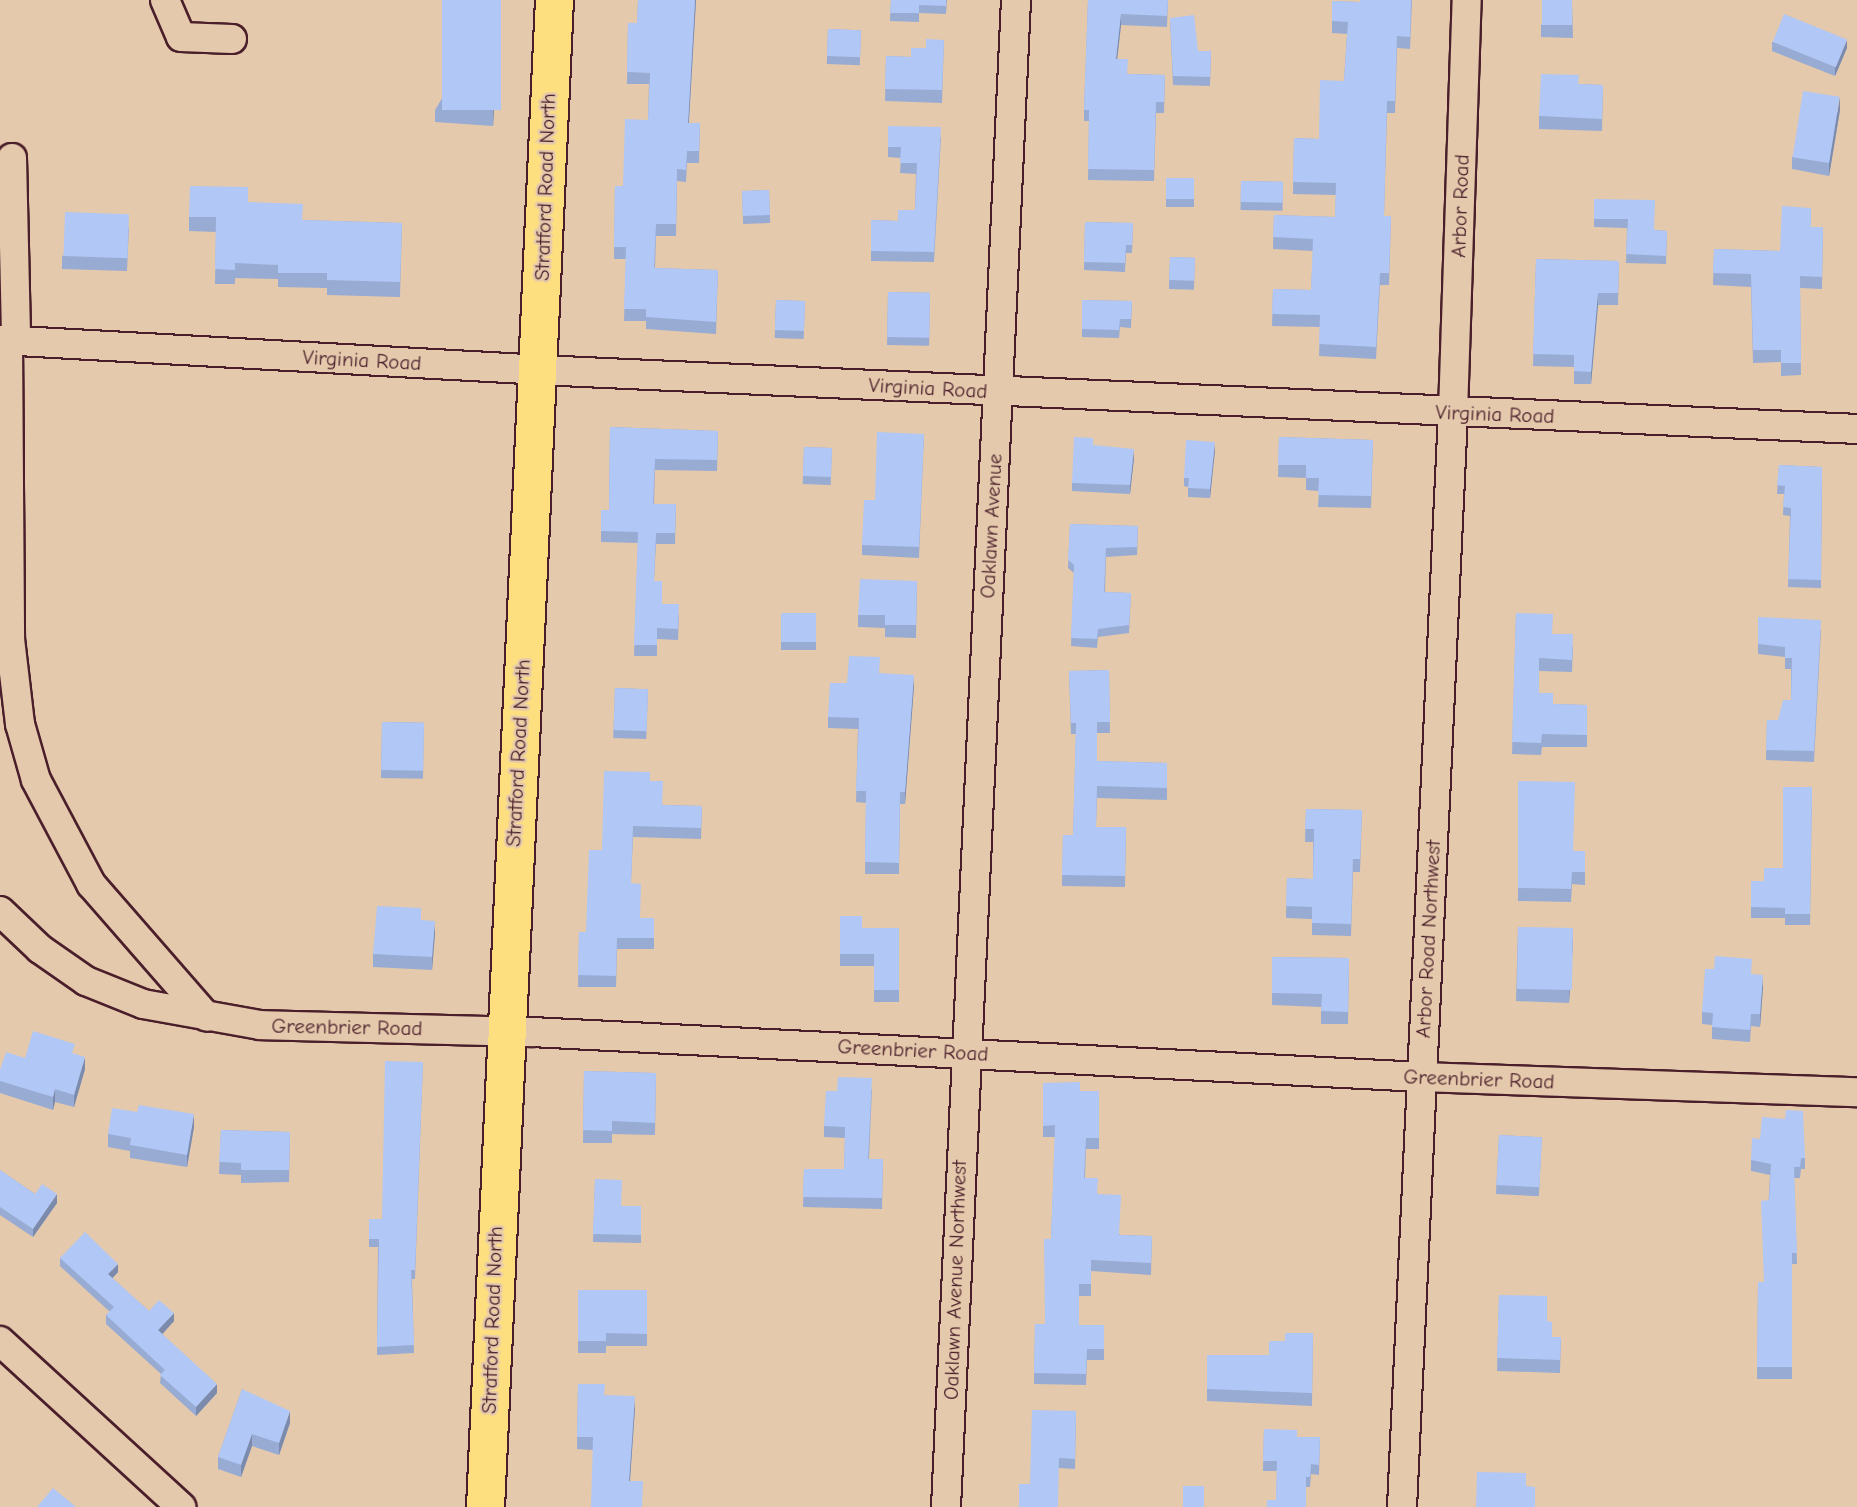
<!DOCTYPE html>
<html>
<head>
<meta charset="utf-8">
<style>
  body { margin:0 }
  #map { position:relative; width:1857px; height:1507px; overflow:hidden; background:#e5c9ac; font-family:"Comic Neue",sans-serif }
  div>[style] { position:absolute }
  .roads { filter:drop-shadow(2px 0 #4a1f2b) drop-shadow(-2px 0 #4a1f2b) drop-shadow(0 2px #4a1f2b) drop-shadow(0 -2px #4a1f2b) }
  .minor>* { height:28px; margin:-14px; padding:0 14px; transform-origin:14px; border-radius:14px; background:#e5c9ac }
  .major>* { height:37px; margin:-18.5px; padding:0 18.5px; transform-origin:18.5px; border-radius:18.5px; background:#fedf80 }
  .wall>* { inset:0; background:#98abd3; transform-origin:0 0 }
  .shaded-wall>* { inset:0; background:#7c8bac }
  .building>* { inset:0; background:#b1c7f5; transform-origin:0 0 }
  span { translate:-50% -50%; white-space:nowrap; text-align:center; line-height:1.15; -webkit-text-stroke:5px #e5c9ac; paint-order:stroke }
  .street-label { font-size:21px; color:#4a1f2b }
</style>
</head>
<body>
<div id="map">
  <div class="roads">
    <div class="minor">
      <div style="left:165px;top:0;width:40px;rotate:66.6deg"></div>
      <div style="left:181px;top:37px;width:51px;rotate:2.2deg"></div>
      <div style="left:12px;top:158px;width:183px;rotate:88.7deg"></div>
      <div style="left:0;top:340px;width:562px;rotate:3.16deg"></div>
      <div style="left:561px;top:371px;width:1297px;rotate:2.56deg"></div>
      <div style="left:8px;top:341px;width:298px;rotate:89.6deg"></div>
      <div style="left:10px;top:639px;width:86px;rotate:83.3deg"></div>
      <div style="left:20px;top:724px;width:58px;rotate:74.1deg"></div>
      <div style="left:36px;top:780px;width:118px;rotate:62.1deg"></div>
      <div style="left:91px;top:884px;width:176px;rotate:48.9deg"></div>
      <div style="left:0;top:911px;width:55px;rotate:43.5deg"></div>
      <div style="left:40px;top:949px;width:56px;rotate:34.8deg"></div>
      <div style="left:86px;top:981px;width:61px;rotate:22deg"></div>
      <div style="left:143px;top:1004px;width:119px;rotate:10.2deg"></div>
      <div style="left:260px;top:1025px;width:271px;rotate:1.5deg"></div>
      <div style="left:531px;top:1032px;width:891px;rotate:2.89deg"></div>
      <div style="left:1421px;top:1077px;width:436px;rotate:2deg"></div>
      <div style="left:0;top:1341px;width:246px;rotate:42.5deg"></div>
      <div style="left:946px;top:1507px;width:1509px;rotate:-87.34deg"></div>
      <div style="left:1402px;top:1507px;width:1096px;rotate:-87.33deg"></div>
      <div style="left:1453px;top:412px;width:412px;rotate:-88.1deg"></div>
    </div>
    <div class="major">
      <div style="left:485px;top:1507px;width:1509px;rotate:-87.38deg"></div>
    </div>
  </div>
  <div class="wall">
    <div style="clip-path:polygon(501px 0,493px 126px,435px 122px,435px 110px)"></div>
    <div style="clip-path:polygon(638px 0,696px 0,689px 123px,700px 123px,699px 163px,687px 163px,686px 182px,677px 181px,676px 236px,656px 236px,655px 268px,718px 270px,716px 334px,646px 329px,646px 321px,624px 321px,626px 259px,614px 259px,615px 186px,623px 186px,648px 120px,649px 84px,627px 84px,628px 23px,637px 23px)"></div>
    <div style="clip-path:polygon(891px 0,947px 0,946px 14px,919px 13px,919px 22px,890px 21px)"></div>
    <div style="clip-path:polygon(1088px 0,1168px 0,1167px 27px,1121px 25px,1117px 59px,1128px 74px,1165px 75px,1164px 113px,1156px 113px,1154px 181px,1088px 180px,1089px 121px,1084px 121px,1084px 110px)"></div>
    <div style="clip-path:polygon(1412px 0,1410px 49px,1397px 48px,1395px 113px,1387px 113px,1384px 216px,1391px 216px,1389px 285px,1380px 285px,1376px 359px,1319px 356px,1320px 327px,1272px 326px,1273px 289px,1311px 290px,1313px 251px,1273px 249px,1274px 215px,1335px 217px,1336px 195px,1293px 194px,1294px 138px,1319px 139px,1344px 81px,1347px 34px,1332px 33px,1332px 1px,1360px 2px)"></div>
    <div style="clip-path:polygon(1572px 0,1573px 38px,1541px 37px,1541px 25px)"></div>
    <div style="clip-path:polygon(1170px 18px,1198px 51px,1211px 51px,1210px 86px,1173px 85px)"></div>
    <div style="left:828px;top:29px;width:33px;height:35px;rotate:2deg"></div>
    <div style="clip-path:polygon(944px 40px,942px 103px,885px 101px,886px 56px,911px 57px)"></div>
    <div style="clip-path:polygon(1772px 42px,1847px 48px,1835px 76px,1772px 51px)"></div>
    <div style="clip-path:polygon(1579px 84px,1603px 85px,1602px 131px,1539px 129px,1539px 116px)"></div>
    <div style="clip-path:polygon(1840px 110px,1829px 176px,1792px 169px,1792px 157px)"></div>
    <div style="clip-path:polygon(888px 126px,941px 137px,934px 262px,871px 261px,871px 220px,898px 221px,915px 210px,916px 174px,900px 173px,901px 158px,888px 157px)"></div>
    <div style="left:1166px;top:178px;width:28px;height:29px"></div>
    <div style="left:1241px;top:181px;width:42px;height:29px;rotate:1deg"></div>
    <div style="left:769px;top:190px;width:33px;height:27px;rotate:88deg"></div>
    <div style="clip-path:polygon(1594px 199px,1655px 230px,1667px 231px,1666px 264px,1626px 263px,1627px 228px,1594px 227px)"></div>
    <div style="clip-path:polygon(248px 202px,303px 220px,402px 223px,400px 297px,327px 295px,327px 288px,278px 287px,278px 279px,235px 278px,235px 284px,215px 284px,216px 232px,189px 231px,189px 217px)"></div>
    <div style="clip-path:polygon(1085px 222px,1133px 223px,1132px 253px,1126px 253px,1125px 272px,1084px 270px)"></div>
    <div style="clip-path:polygon(129px 227px,127px 271px,62px 269px,62px 256px)"></div>
    <div style="clip-path:polygon(1811px 227px,1823px 227px,1822px 289px,1800px 288px,1801px 375px,1781px 376px,1781px 362px,1753px 363px,1751px 287px,1713px 285px,1714px 249px,1780px 251px)"></div>
    <div style="left:1170px;top:257px;width:25px;height:32px;rotate:2deg"></div>
    <div style="clip-path:polygon(1536px 259px,1619px 261px,1618px 305px,1598px 305px,1591px 384px,1574px 384px,1574px 367px,1533px 366px)"></div>
    <div style="left:888px;top:292px;width:42px;height:53px;rotate:1deg"></div>
    <div style="left:776px;top:300px;width:29px;height:38px;rotate:2deg"></div>
    <div style="clip-path:polygon(1082px 300px,1132px 301px,1131px 328px,1120px 327px,1119px 338px,1082px 337px)"></div>
    <div style="clip-path:polygon(610px 427px,718px 431px,717px 471px,655px 470px,654px 504px,676px 504px,675px 544px,656px 544px,654px 581px,662px 604px,679px 615px,678px 640px,657px 639px,657px 656px,634px 656px,638px 543px,601px 542px,601px 510px,609px 510px)"></div>
    <div style="clip-path:polygon(924px 434px,919px 558px,862px 555px,862px 545px,875px 500px)"></div>
    <div style="clip-path:polygon(1279px 437px,1373px 440px,1371px 508px,1318px 507px,1319px 491px,1306px 490px,1306px 478px,1278px 477px)"></div>
    <div style="clip-path:polygon(1093px 445px,1134px 458px,1130px 494px,1072px 491px,1072px 483px)"></div>
    <div style="left:804px;top:447px;width:28px;height:37px;rotate:2deg"></div>
    <div style="clip-path:polygon(1215px 450px,1210px 498px,1188px 497px,1188px 487px,1184px 486px,1184px 478px)"></div>
    <div style="clip-path:polygon(1779px 465px,1822px 467px,1821px 588px,1788px 587px,1790px 516px,1783px 515px,1784px 494px,1777px 494px)"></div>
    <div style="clip-path:polygon(1070px 524px,1138px 526px,1137px 555px,1106px 557px,1105px 592px,1131px 593px,1129px 633px,1098px 637px,1097px 648px,1071px 646px,1074px 573px,1068px 568px)"></div>
    <div style="clip-path:polygon(917px 581px,916px 638px,885px 637px,885px 628px,858px 627px,858px 615px)"></div>
    <div style="left:781px;top:613px;width:35px;height:37px"></div>
    <div style="clip-path:polygon(1516px 613px,1573px 647px,1572px 672px,1539px 671px,1539px 693px,1553px 704px,1587px 705px,1587px 747px,1542px 747px,1541px 755px,1512px 754px)"></div>
    <div style="clip-path:polygon(1758px 617px,1821px 630px,1814px 762px,1766px 760px,1767px 720px,1778px 720px,1791px 700px,1791px 669px,1785px 669px,1785px 657px,1758px 654px)"></div>
    <div style="clip-path:polygon(1109px 670px,1110px 733px,1097px 733px,1097px 761px,1167px 763px,1167px 800px,1097px 798px,1096px 827px,1126px 827px,1125px 887px,1062px 886px,1063px 835px,1073px 835px,1076px 734px,1071px 734px,1069px 671px)"></div>
    <div style="clip-path:polygon(880px 673px,914px 686px,905px 804px,900px 804px,899px 874px,865px 874px,866px 803px,856px 802px,858px 729px,828px 728px,828px 717px,847px 683px)"></div>
    <div style="left:615px;top:688px;width:33px;height:50px;rotate:2deg"></div>
    <div style="left:382px;top:722px;width:42px;height:56px;rotate:1deg"></div>
    <div style="clip-path:polygon(650px 781px,663px 805px,702px 806px,701px 839px,633px 837px,631px 883px,640px 918px,654px 918px,654px 949px,617px 949px,616px 987px,578px 987px,579px 932px,586px 932px,602px 850px)"></div>
    <div style="clip-path:polygon(1518px 781px,1573px 851px,1585px 851px,1585px 885px,1572px 884px,1571px 902px,1518px 901px)"></div>
    <div style="clip-path:polygon(1812px 787px,1810px 925px,1785px 925px,1785px 918px,1751px 918px,1751px 881px,1764px 881px,1783px 868px)"></div>
    <div style="clip-path:polygon(1306px 809px,1362px 810px,1360px 872px,1353px 872px,1351px 936px,1312px 935px,1312px 919px,1286px 918px,1287px 878px,1313px 879px,1313px 842px,1305px 842px)"></div>
    <div style="clip-path:polygon(840px 916px,862px 928px,899px 928px,899px 1002px,874px 1002px,874px 966px,840px 966px)"></div>
    <div style="clip-path:polygon(421px 920px,435px 933px,432px 970px,373px 967px,373px 954px)"></div>
    <div style="clip-path:polygon(1518px 927px,1573px 941px,1569px 1003px,1516px 1001px)"></div>
    <div style="clip-path:polygon(1272px 957px,1349px 958px,1348px 1024px,1321px 1024px,1321px 1007px,1272px 1005px)"></div>
    <div style="clip-path:polygon(1752px 974px,1763px 987px,1760px 1027px,1751px 1026px,1750px 1042px,1712px 1039px,1712px 1025px,1702px 1024px,1702px 1012px)"></div>
    <div style="clip-path:polygon(75px 1054px,85px 1069px,74px 1107px,55px 1102px,53px 1110px,0 1093px,0 1070px,25px 1058px)"></div>
    <div style="clip-path:polygon(423px 1062px,415px 1279px,412px 1279px,414px 1353px,377px 1355px,378px 1247px,369px 1247px,369px 1219px,382px 1219px)"></div>
    <div style="clip-path:polygon(584px 1071px,656px 1073px,655px 1135px,612px 1134px,612px 1143px,583px 1143px)"></div>
    <div style="clip-path:polygon(1043px 1083px,1080px 1091px,1099px 1091px,1099px 1149px,1086px 1149px,1085px 1178px,1098px 1194px,1120px 1235px,1152px 1236px,1151px 1275px,1091px 1271px,1091px 1296px,1079px 1296px,1079px 1325px,1104px 1325px,1104px 1360px,1087px 1360px,1086px 1385px,1034px 1384px,1035px 1324px,1045px 1324px,1051px 1239px,1055px 1137px,1043px 1137px)"></div>
    <div style="clip-path:polygon(872px 1089px,869px 1159px,883px 1159px,882px 1209px,803px 1207px,804px 1169px,844px 1169px,845px 1138px,824px 1137px,824px 1126px,837px 1091px)"></div>
    <div style="clip-path:polygon(194px 1127px,187px 1167px,130px 1158px,130px 1151px,108px 1147px,108px 1134px)"></div>
    <div style="clip-path:polygon(221px 1130px,290px 1132px,289px 1182px,241px 1183px,241px 1175px,219px 1174px)"></div>
    <div style="left:1499px;top:1135px;width:43px;height:59px;rotate:3deg"></div>
    <div style="clip-path:polygon(1805px 1158px,1805px 1169px,1801px 1169px,1800px 1178px,1794px 1178px,1797px 1264px,1792px 1264px,1792px 1379px,1757px 1379px,1758px 1282px,1764px 1282px,1770px 1175px,1751px 1171px,1751px 1160px)"></div>
    <div style="clip-path:polygon(0 1170px,35px 1194px,57px 1203px,33px 1237px,0 1215px)"></div>
    <div style="clip-path:polygon(595px 1179px,622px 1206px,641px 1206px,641px 1243px,593px 1242px)"></div>
    <div style="clip-path:polygon(60px 1258px,118px 1272px,112px 1278px,149px 1311px,174px 1321px,162px 1334px,217px 1393px,196px 1416px,160px 1383px,161px 1374px,106px 1324px,106px 1315px,110px 1312px,60px 1266px)"></div>
    <div style="clip-path:polygon(578px 1290px,647px 1290px,647px 1346px,606px 1346px,606px 1353px,578px 1353px)"></div>
    <div style="clip-path:polygon(1499px 1295px,1547px 1321px,1552px 1337px,1561px 1337px,1560px 1373px,1497px 1371px)"></div>
    <div style="clip-path:polygon(1313px 1333px,1312px 1406px,1207px 1401px,1207px 1355px,1269px 1355px,1285px 1341px)"></div>
    <div style="clip-path:polygon(578px 1384px,635px 1408px,630px 1481px,593px 1450px,577px 1449px)"></div>
    <div style="clip-path:polygon(242px 1389px,290px 1423px,279px 1455px,252px 1446px,241px 1477px,218px 1469px,218px 1457px)"></div>
    <div style="clip-path:polygon(1076px 1411px,1075px 1469px,1059px 1468px,1030px 1484px)"></div>
    <div style="clip-path:polygon(1264px 1429px,1297px 1437px,1320px 1437px,1319px 1475px,1311px 1474px,1310px 1487px,1306px 1487px,1276px 1500px,1277px 1471px,1263px 1471px)"></div>
  </div>
  <div class="shaded-wall">
    <div style="clip-path:polygon(501px 0,493px 126px,493px 114px)"></div>
    <div style="clip-path:polygon(695px 0,696px 0,688px 135px,688px 123px)"></div>
    <div style="clip-path:polygon(1121px 14px,1121px 25px,1116px 70px,1116px 59px)"></div>
    <div style="clip-path:polygon(1847px 40px,1847px 48px,1835px 76px,1835px 68px)"></div>
    <div style="clip-path:polygon(1840px 97px,1840px 110px,1829px 176px,1829px 163px)"></div>
    <div style="clip-path:polygon(1598px 293px,1598px 305px,1591px 384px,1591px 372px)"></div>
    <div style="clip-path:polygon(1215px 442px,1215px 450px,1210px 498px,1210px 489px)"></div>
    <div style="clip-path:polygon(1134px 449px,1134px 458px,1130px 494px,1130px 485px)"></div>
    <div style="clip-path:polygon(914px 675px,914px 686px,905px 804px,905px 792px)"></div>
    <div style="clip-path:polygon(435px 921px,435px 933px,432px 970px,432px 957px)"></div>
    <div style="clip-path:polygon(1573px 928px,1573px 941px,1569px 1003px,1569px 990px)"></div>
    <div style="clip-path:polygon(1763px 975px,1763px 987px,1760px 1027px,1760px 1014px)"></div>
    <div style="clip-path:polygon(85px 1057px,85px 1069px,74px 1107px,74px 1095px)"></div>
    <div style="clip-path:polygon(55px 1089px,55px 1102px,53px 1110px,53px 1097px)"></div>
    <div style="clip-path:polygon(194px 1114px,194px 1127px,187px 1167px,187px 1155px)"></div>
    <div style="clip-path:polygon(57px 1194px,57px 1203px,33px 1237px,33px 1229px)"></div>
    <div style="clip-path:polygon(118px 1264px,118px 1272px,108px 1283px,108px 1274px)"></div>
    <div style="clip-path:polygon(174px 1313px,174px 1321px,158px 1339px,158px 1330px)"></div>
    <div style="clip-path:polygon(217px 1384px,217px 1393px,196px 1416px,196px 1407px)"></div>
    <div style="clip-path:polygon(635px 1396px,635px 1408px,629px 1493px,629px 1481px)"></div>
    <div style="clip-path:polygon(290px 1411px,290px 1423px,279px 1455px,279px 1443px)"></div>
    <div style="clip-path:polygon(252px 1434px,252px 1446px,241px 1477px,241px 1465px)"></div>
  </div>
  <div class="building">
    <div style="left:442px;top:0;width:59px;height:110px"></div>
    <div style="clip-path:polygon(638px 0,695px 0,688px 123px,700px 123px,699px 151px,687px 151px,686px 170px,677px 169px,676px 224px,656px 224px,654px 268px,718px 270px,716px 322px,646px 317px,646px 309px,624px 309px,626px 247px,614px 247px,615px 186px,623px 186px,625px 119px,648px 120px,650px 73px,627px 72px,628px 23px,637px 23px)"></div>
    <div style="clip-path:polygon(891px 0,946px 0,946px 6px,919px 5px,919px 13px,890px 13px)"></div>
    <div style="clip-path:polygon(1088px 0,1168px 0,1167px 16px,1121px 14px,1116px 59px,1128px 59px,1127px 74px,1165px 75px,1164px 102px,1156px 102px,1154px 170px,1088px 169px,1089px 110px,1084px 110px)"></div>
    <div style="clip-path:polygon(1360px 0,1411px 0,1410px 37px,1397px 36px,1395px 101px,1387px 101px,1384px 216px,1391px 216px,1389px 273px,1380px 273px,1376px 347px,1319px 344px,1320px 315px,1272px 314px,1273px 289px,1311px 290px,1313px 239px,1273px 237px,1274px 215px,1335px 217px,1336px 183px,1293px 182px,1294px 138px,1319px 139px,1320px 80px,1344px 81px,1348px 22px,1332px 21px,1332px 1px,1360px 2px)"></div>
    <div style="left:1542px;top:0;width:30px;height:25px"></div>
    <div style="left:1784px;top:14px;width:68px;height:30px;rotate:22deg"></div>
    <div style="clip-path:polygon(1194px 15px,1198px 51px,1211px 51px,1210px 77px,1173px 76px,1170px 18px)"></div>
    <div style="left:828px;top:29px;width:33px;height:27px;rotate:2deg"></div>
    <div style="clip-path:polygon(926px 39px,944px 40px,942px 90px,885px 89px,886px 56px,911px 57px,911px 48px,926px 48px)"></div>
    <div style="clip-path:polygon(1541px 74px,1579px 75px,1578px 84px,1603px 85px,1602px 119px,1539px 116px)"></div>
    <div style="left:1803px;top:91px;width:37px;height:67px;rotate:9deg"></div>
    <div style="clip-path:polygon(888px 126px,941px 127px,934px 252px,871px 251px,871px 220px,898px 221px,898px 210px,915px 210px,917px 163px,900px 163px,901px 147px,888px 147px)"></div>
    <div style="left:1166px;top:178px;width:28px;height:21px"></div>
    <div style="left:1241px;top:181px;width:42px;height:21px;rotate:1deg"></div>
    <div style="clip-path:polygon(190px 186px,248px 187px,248px 202px,303px 204px,302px 220px,402px 223px,400px 282px,327px 280px,327px 273px,278px 273px,278px 265px,235px 263px,235px 270px,215px 269px,216px 217px,189px 217px)"></div>
    <div style="left:769px;top:190px;width:25px;height:27px;rotate:88deg"></div>
    <div style="clip-path:polygon(1594px 199px,1655px 200px,1654px 230px,1667px 231px,1666px 256px,1626px 254px,1628px 219px,1594px 219px)"></div>
    <div style="clip-path:polygon(1782px 206px,1811px 208px,1811px 227px,1823px 227px,1822px 277px,1800px 276px,1801px 363px,1781px 363px,1781px 350px,1753px 350px,1751px 274px,1713px 273px,1714px 249px,1780px 251px)"></div>
    <div style="left:65px;top:212px;width:64px;height:44px;rotate:2deg"></div>
    <div style="clip-path:polygon(1085px 222px,1133px 223px,1132px 245px,1126px 245px,1125px 263px,1084px 262px)"></div>
    <div style="left:1170px;top:257px;width:25px;height:23px;rotate:2deg"></div>
    <div style="clip-path:polygon(1536px 259px,1619px 261px,1618px 293px,1598px 293px,1591px 372px,1574px 371px,1574px 355px,1533px 354px)"></div>
    <div style="left:888px;top:292px;width:42px;height:45px;rotate:1deg"></div>
    <div style="left:776px;top:300px;width:29px;height:30px;rotate:2deg"></div>
    <div style="clip-path:polygon(1082px 300px,1132px 301px,1131px 319px,1120px 319px,1119px 330px,1082px 329px)"></div>
    <div style="clip-path:polygon(610px 427px,718px 431px,717px 460px,655px 459px,653px 504px,676px 504px,675px 533px,656px 533px,654px 581px,662px 581px,662px 604px,679px 604px,678px 629px,657px 628px,657px 645px,634px 645px,638px 532px,601px 531px,601px 510px,609px 510px)"></div>
    <div style="clip-path:polygon(877px 432px,924px 434px,919px 547px,862px 545px,864px 500px,875px 500px)"></div>
    <div style="clip-path:polygon(1074px 437px,1093px 438px,1093px 445px,1134px 449px,1130px 485px,1072px 483px)"></div>
    <div style="clip-path:polygon(1279px 437px,1373px 440px,1371px 496px,1318px 495px,1319px 478px,1306px 478px,1306px 465px,1278px 465px)"></div>
    <div style="clip-path:polygon(1186px 440px,1215px 442px,1210px 489px,1188px 488px,1189px 478px,1184px 478px)"></div>
    <div style="left:804px;top:447px;width:28px;height:29px;rotate:2deg"></div>
    <div style="clip-path:polygon(1779px 465px,1822px 467px,1821px 580px,1788px 579px,1791px 508px,1783px 507px,1785px 486px,1777px 485px)"></div>
    <div style="clip-path:polygon(1070px 524px,1138px 526px,1137px 547px,1106px 548px,1104px 592px,1131px 593px,1129px 625px,1098px 629px,1097px 639px,1071px 638px,1074px 565px,1068px 560px)"></div>
    <div style="clip-path:polygon(860px 579px,917px 581px,916px 625px,885px 625px,885px 615px,858px 615px)"></div>
    <div style="left:781px;top:613px;width:35px;height:29px"></div>
    <div style="clip-path:polygon(1516px 613px,1553px 614px,1552px 634px,1573px 634px,1572px 660px,1539px 658px,1539px 693px,1553px 693px,1553px 704px,1587px 705px,1587px 735px,1542px 734px,1541px 743px,1512px 742px)"></div>
    <div style="clip-path:polygon(1758px 617px,1821px 620px,1814px 751px,1766px 750px,1767px 720px,1778px 720px,1783px 700px,1791px 700px,1792px 658px,1785px 658px,1785px 647px,1758px 644px)"></div>
    <div style="clip-path:polygon(849px 656px,880px 657px,879px 673px,914px 675px,905px 792px,900px 792px,899px 863px,865px 862px,866px 791px,856px 791px,859px 718px,828px 717px,830px 683px,847px 683px)"></div>
    <div style="clip-path:polygon(1109px 670px,1110px 722px,1097px 722px,1097px 761px,1167px 763px,1167px 788px,1097px 786px,1096px 827px,1126px 827px,1125px 876px,1062px 875px,1063px 835px,1073px 835px,1076px 723px,1071px 723px,1069px 671px)"></div>
    <div style="left:615px;top:688px;width:33px;height:42px;rotate:2deg"></div>
    <div style="left:382px;top:722px;width:42px;height:48px;rotate:1deg"></div>
    <div style="clip-path:polygon(604px 771px,650px 772px,650px 781px,663px 781px,662px 805px,702px 806px,701px 828px,633px 826px,631px 883px,641px 884px,640px 918px,654px 918px,654px 938px,617px 938px,616px 976px,578px 975px,579px 932px,586px 932px,589px 850px,602px 850px)"></div>
    <div style="clip-path:polygon(1518px 781px,1575px 782px,1573px 851px,1585px 851px,1585px 872px,1572px 872px,1571px 889px,1518px 888px)"></div>
    <div style="clip-path:polygon(1783px 787px,1812px 787px,1810px 914px,1785px 914px,1785px 908px,1751px 907px,1751px 881px,1764px 881px,1764px 868px,1783px 868px)"></div>
    <div style="clip-path:polygon(1306px 809px,1362px 810px,1360px 859px,1353px 859px,1351px 924px,1312px 923px,1312px 907px,1286px 906px,1287px 878px,1313px 879px,1314px 829px,1305px 829px)"></div>
    <div style="clip-path:polygon(377px 906px,421px 908px,421px 920px,435px 921px,432px 957px,373px 954px)"></div>
    <div style="clip-path:polygon(840px 916px,862px 916px,862px 928px,899px 928px,899px 990px,874px 990px,874px 954px,840px 954px)"></div>
    <div style="left:1518px;top:927px;width:55px;height:62px;rotate:1deg"></div>
    <div style="clip-path:polygon(1715px 956px,1752px 959px,1751px 974px,1763px 975px,1760px 1014px,1751px 1014px,1750px 1030px,1712px 1027px,1713px 1013px,1702px 1012px,1705px 969px,1714px 969px)"></div>
    <div style="clip-path:polygon(1272px 957px,1349px 958px,1348px 1012px,1321px 1011px,1322px 994px,1272px 993px)"></div>
    <div style="clip-path:polygon(33px 1031px,75px 1044px,72px 1053px,85px 1057px,74px 1095px,55px 1089px,53px 1097px,0 1081px,0 1070px,6px 1052px,25px 1058px)"></div>
    <div style="clip-path:polygon(385px 1061px,423px 1062px,415px 1270px,411px 1270px,414px 1345px,377px 1347px,379px 1239px,369px 1239px,369px 1219px,382px 1219px)"></div>
    <div style="clip-path:polygon(584px 1071px,656px 1073px,655px 1123px,612px 1121px,612px 1131px,583px 1130px)"></div>
    <div style="clip-path:polygon(838px 1077px,872px 1078px,868px 1159px,883px 1159px,882px 1198px,803px 1197px,804px 1169px,844px 1169px,845px 1127px,824px 1126px,826px 1091px,837px 1091px)"></div>
    <div style="clip-path:polygon(1080px 1082px,1080px 1091px,1099px 1091px,1099px 1138px,1086px 1138px,1084px 1178px,1098px 1178px,1097px 1194px,1121px 1195px,1119px 1235px,1152px 1236px,1151px 1263px,1091px 1260px,1091px 1284px,1079px 1284px,1079px 1325px,1104px 1325px,1104px 1349px,1087px 1349px,1086px 1374px,1034px 1373px,1035px 1324px,1045px 1324px,1044px 1239px,1051px 1239px,1055px 1125px,1043px 1126px,1043px 1083px)"></div>
    <div style="clip-path:polygon(139px 1105px,194px 1114px,187px 1155px,130px 1145px,131px 1138px,108px 1134px,112px 1108px,137px 1112px)"></div>
    <div style="clip-path:polygon(1786px 1110px,1803px 1111px,1805px 1158px,1801px 1158px,1800px 1167px,1794px 1167px,1797px 1253px,1792px 1253px,1792px 1367px,1757px 1367px,1758px 1282px,1764px 1282px,1761px 1201px,1769px 1200px,1771px 1164px,1751px 1160px,1752px 1138px,1760px 1139px,1762px 1117px,1785px 1119px)"></div>
    <div style="clip-path:polygon(221px 1130px,290px 1132px,289px 1170px,241px 1170px,241px 1163px,219px 1162px)"></div>
    <div style="left:1499px;top:1135px;width:43px;height:50px;rotate:3deg"></div>
    <div style="clip-path:polygon(0 1170px,35px 1194px,42px 1184px,57px 1194px,33px 1229px,0 1207px)"></div>
    <div style="clip-path:polygon(595px 1179px,622px 1180px,621px 1206px,641px 1206px,641px 1235px,593px 1234px)"></div>
    <div style="clip-path:polygon(85px 1232px,118px 1264px,108px 1274px,149px 1311px,159px 1300px,174px 1313px,158px 1330px,217px 1384px,196px 1407px,160px 1375px,165px 1370px,106px 1315px,114px 1307px,60px 1258px)"></div>
    <div style="clip-path:polygon(578px 1290px,647px 1290px,647px 1334px,606px 1333px,606px 1341px,578px 1341px)"></div>
    <div style="clip-path:polygon(1499px 1295px,1547px 1296px,1547px 1321px,1552px 1322px,1552px 1337px,1561px 1337px,1560px 1360px,1497px 1358px)"></div>
    <div style="clip-path:polygon(1285px 1333px,1313px 1333px,1312px 1393px,1207px 1389px,1207px 1355px,1269px 1355px,1269px 1341px,1285px 1341px)"></div>
    <div style="clip-path:polygon(578px 1384px,605px 1384px,604px 1395px,635px 1396px,629px 1481px,643px 1481px,642px 1507px,591px 1507px,593px 1437px,577px 1437px)"></div>
    <div style="clip-path:polygon(242px 1389px,290px 1411px,279px 1443px,252px 1434px,241px 1465px,218px 1457px)"></div>
    <div style="clip-path:polygon(1032px 1410px,1076px 1411px,1075px 1459px,1059px 1458px,1058px 1507px,1019px 1507px,1019px 1484px,1030px 1484px)"></div>
    <div style="clip-path:polygon(1264px 1429px,1297px 1430px,1297px 1437px,1320px 1437px,1319px 1465px,1311px 1464px,1310px 1477px,1306px 1477px,1306px 1507px,1267px 1507px,1267px 1500px,1276px 1500px,1277px 1461px,1263px 1461px)"></div>
    <div style="clip-path:polygon(1477px 1472px,1526px 1473px,1526px 1486px,1535px 1487px,1535px 1507px,1476px 1507px)"></div>
    <div style="left:1183px;top:1486px;width:21px;height:21px"></div>
    <div style="clip-path:polygon(53px 1488px,76px 1507px,37px 1507px)"></div>
  </div>
  <div class="street-label">
    <span style="left:545px;top:187px;rotate:-88deg">Stratford Road North</span>
    <span style="left:1460px;top:206px;rotate:-88deg">Arbor Road</span>
    <span style="left:362px;top:360px;rotate:3deg">Virginia Road</span>
    <span style="left:928px;top:388px;rotate:3deg">Virginia Road</span>
    <span style="left:1495px;top:414px;rotate:2deg">Virginia Road</span>
    <span style="left:991px;top:526px;rotate:-87deg">Oaklawn Avenue</span>
    <span style="left:518px;top:753px;rotate:-87deg">Stratford Road North</span>
    <span style="left:1428px;top:939px;rotate:-87deg">Arbor Road Northwest</span>
    <span style="left:347px;top:1027px;rotate:1deg">Greenbrier Road</span>
    <span style="left:913px;top:1050px;rotate:3deg">Greenbrier Road</span>
    <span style="left:1479px;top:1079px;rotate:2deg">Greenbrier Road</span>
    <span style="left:955px;top:1280px;rotate:-88deg">Oaklawn Avenue Northwest</span>
    <span style="left:492px;top:1320px;rotate:-88deg">Stratford Road North</span>
  </div>
</div>
</body>
</html>
